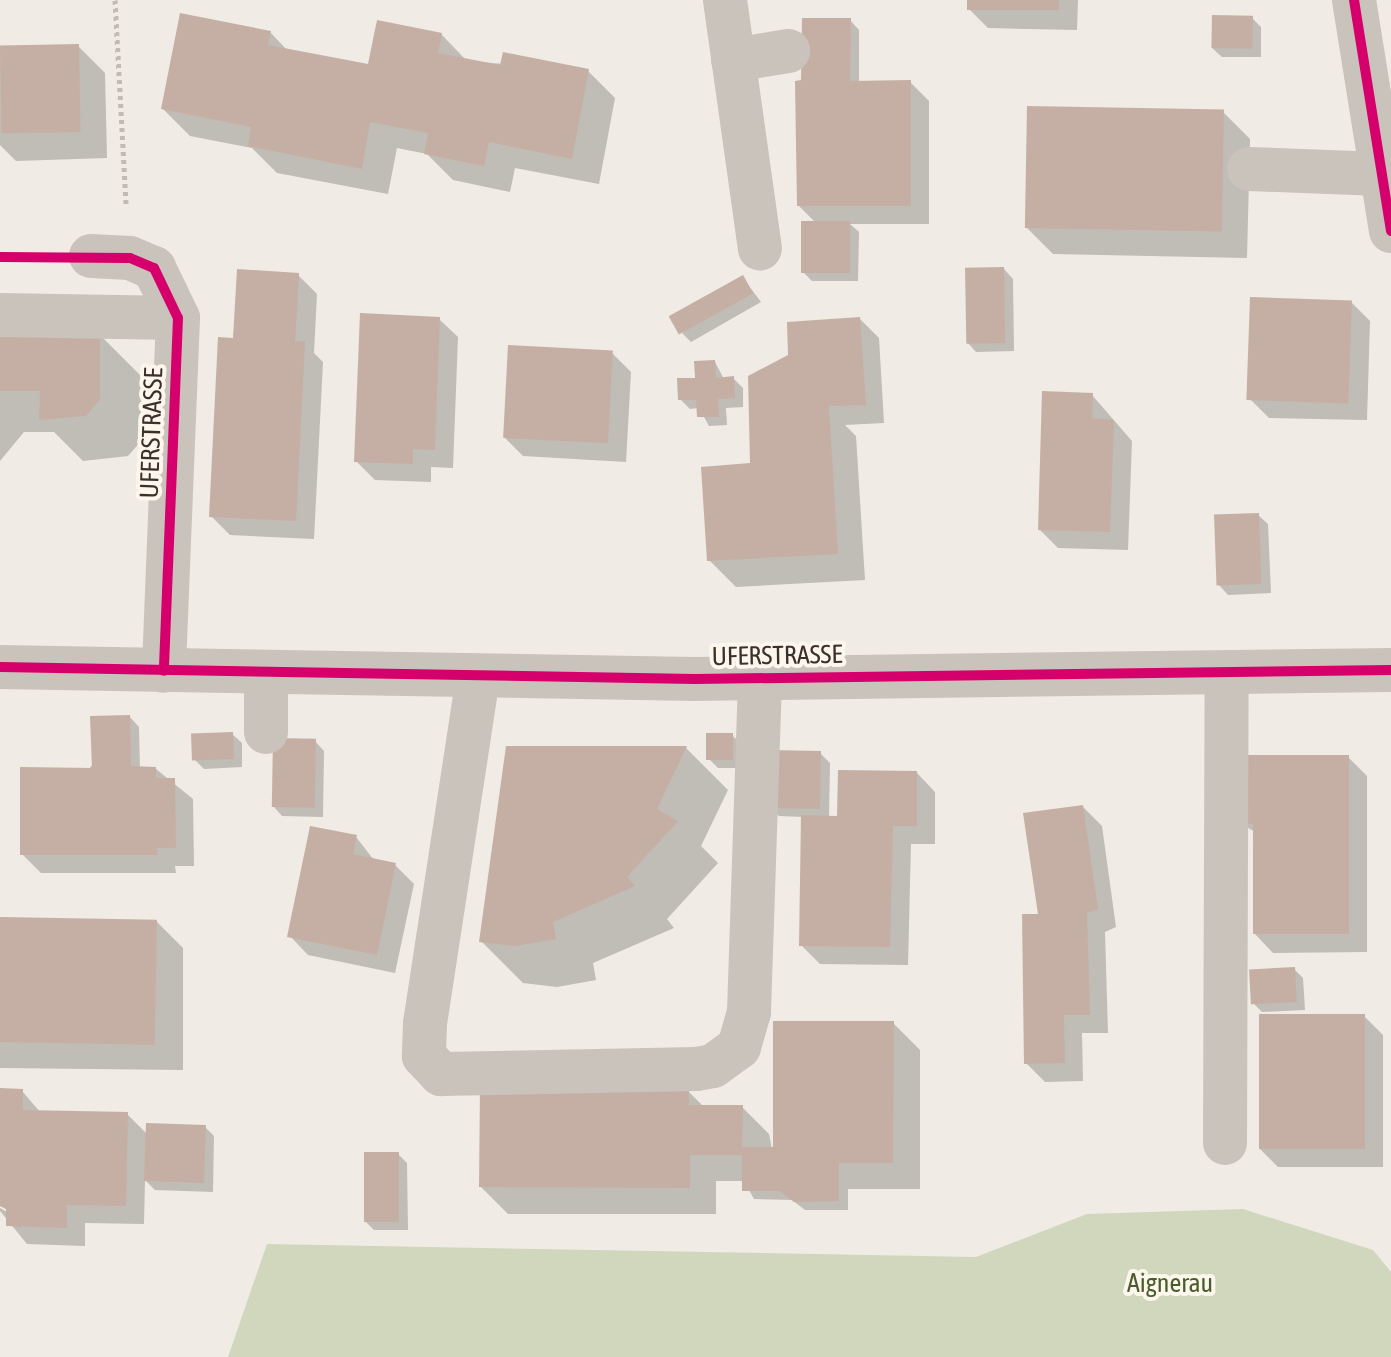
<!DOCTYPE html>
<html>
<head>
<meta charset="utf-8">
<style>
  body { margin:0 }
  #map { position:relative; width:1391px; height:1357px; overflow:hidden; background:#f0ebe4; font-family:"Asap Condensed",sans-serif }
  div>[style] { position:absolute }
  .green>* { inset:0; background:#d1d7bd }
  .shadow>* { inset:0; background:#0003 }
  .building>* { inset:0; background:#c5afa4; transform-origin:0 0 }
  .path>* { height:5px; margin-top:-2.5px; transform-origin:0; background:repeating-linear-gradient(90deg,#c2bbb5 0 4px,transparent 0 8px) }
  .minor>* { height:44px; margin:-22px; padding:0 22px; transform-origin:22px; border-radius:22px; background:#cac3bc }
  .cycleway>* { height:10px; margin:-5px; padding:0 5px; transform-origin:5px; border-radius:5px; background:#d6006c }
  span { translate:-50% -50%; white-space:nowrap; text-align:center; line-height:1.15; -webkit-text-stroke:8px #fcf6ed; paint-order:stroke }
  .street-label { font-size:26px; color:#3c302a }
  .park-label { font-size:26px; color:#485d2b }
</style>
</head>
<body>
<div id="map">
  <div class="green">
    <div style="clip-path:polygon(1243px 1209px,1373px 1250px,1391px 1272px,1391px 1357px,228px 1357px,267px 1244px,976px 1257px,1087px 1214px)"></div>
  </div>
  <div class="shadow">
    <div style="clip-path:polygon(969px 0,1078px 0,1077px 30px,988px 28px,969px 9px)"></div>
    <div style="clip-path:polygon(1252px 18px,1261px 27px,1261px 57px,1222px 57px,1212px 48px)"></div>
    <div style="clip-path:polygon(850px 20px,859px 30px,859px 82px,910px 82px,929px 101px,929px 224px,850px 224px,859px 232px,858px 281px,812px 281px,803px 272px,816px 223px,799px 206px,806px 83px)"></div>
    <div style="clip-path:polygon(270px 32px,288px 51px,370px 67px,441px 34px,467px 61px,588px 71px,615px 98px,599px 184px,515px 168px,510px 192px,453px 180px,427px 154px,397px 148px,388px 194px,277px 173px,252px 148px,190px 136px,163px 109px)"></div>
    <div style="clip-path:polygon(78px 46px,105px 73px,107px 158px,16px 161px,0 145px,0 49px)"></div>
    <div style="clip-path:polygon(1223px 112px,1250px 139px,1247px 258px,1053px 254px,1026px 227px)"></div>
    <div style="clip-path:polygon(1004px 269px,1013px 279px,1014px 351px,976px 352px,967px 342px)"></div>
    <div style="clip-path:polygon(298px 275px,317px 294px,314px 353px,323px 362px,314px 539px,230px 535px,211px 516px,235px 340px)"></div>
    <div style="clip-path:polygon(743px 278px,761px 302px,691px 342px,682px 333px)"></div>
    <div style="clip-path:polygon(1351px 302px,1370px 321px,1367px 420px,1269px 418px,1250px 399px)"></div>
    <div style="clip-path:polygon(439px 319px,458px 337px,453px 468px,431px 467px,431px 482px,375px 480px,356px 461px)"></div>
    <div style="clip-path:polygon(860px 319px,879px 338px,884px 423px,845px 425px,856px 436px,865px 580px,736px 587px,709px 560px,752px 465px)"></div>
    <div style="clip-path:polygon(99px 334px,141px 376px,141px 441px,128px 456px,83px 461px,54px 432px,24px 432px,0 461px,0 335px)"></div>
    <div style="clip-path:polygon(612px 353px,631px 372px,626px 462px,523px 456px,504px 437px)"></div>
    <div style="clip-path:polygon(715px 362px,724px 379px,734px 379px,743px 388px,743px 407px,726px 408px,727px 425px,709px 426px,699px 408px,690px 409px,680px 399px)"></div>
    <div style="clip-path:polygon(1092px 395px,1132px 441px,1128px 550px,1058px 548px,1040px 530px)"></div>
    <div style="clip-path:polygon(1258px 515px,1268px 524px,1271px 593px,1228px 595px,1219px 585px)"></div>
    <div style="clip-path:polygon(130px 717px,139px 727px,140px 769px,156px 769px,193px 799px,194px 866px,175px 866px,176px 873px,41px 873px,22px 854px)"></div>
    <div style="clip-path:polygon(232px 734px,242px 743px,242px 767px,204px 769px,194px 759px)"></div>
    <div style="clip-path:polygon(732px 735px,741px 744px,742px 768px,718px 768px,709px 759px)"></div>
    <div style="clip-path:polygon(315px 741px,324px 751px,323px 817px,282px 816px,273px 806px)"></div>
    <div style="clip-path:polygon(508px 748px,686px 748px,728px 790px,701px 846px,718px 863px,667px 919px,674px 928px,593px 963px,596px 980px,557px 987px,523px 983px,481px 941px)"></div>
    <div style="clip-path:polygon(820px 753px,830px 763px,829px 818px,838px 818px,917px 773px,935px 792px,935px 844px,911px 844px,908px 965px,820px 964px,801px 945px,803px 817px,779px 816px,770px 807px)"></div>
    <div style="clip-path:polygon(1348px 757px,1367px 776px,1367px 952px,1273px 953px,1255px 934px,1255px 832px,1240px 823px)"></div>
    <div style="clip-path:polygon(1083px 807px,1102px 826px,1116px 927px,1105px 932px,1108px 1033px,1082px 1033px,1083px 1081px,1045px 1082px,1026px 1063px,1040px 916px)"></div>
    <div style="clip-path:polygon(356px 837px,374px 860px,395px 865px,414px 884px,395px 973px,308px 955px,290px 936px)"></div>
    <div style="clip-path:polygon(0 919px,156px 921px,183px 948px,183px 1070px,0 1068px)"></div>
    <div style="clip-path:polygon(1294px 969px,1303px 978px,1305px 1010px,1262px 1012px,1253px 1003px)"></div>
    <div style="clip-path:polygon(1364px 1016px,1383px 1035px,1383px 1167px,1278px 1167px,1259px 1148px)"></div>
    <div style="clip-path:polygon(893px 1023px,920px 1050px,920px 1189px,848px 1189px,848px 1210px,805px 1210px,792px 1200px,754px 1199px,744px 1181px,716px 1181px,716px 1214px,508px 1214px,481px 1187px,688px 1091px,704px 1107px,742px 1107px,769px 1134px,772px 1149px)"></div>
    <div style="clip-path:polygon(evenodd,0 1090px,22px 1091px,41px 1113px,127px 1114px,147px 1134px,205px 1127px,214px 1136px,213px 1192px,155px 1190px,145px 1180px,144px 1224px,85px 1223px,85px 1246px,27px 1244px,0 1211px,0 1090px,0 1204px,14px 1216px,0 1208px,0 1204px)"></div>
    <div style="clip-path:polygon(398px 1154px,407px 1163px,408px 1230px,374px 1230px,365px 1221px)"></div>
  </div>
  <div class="building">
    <div style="left:967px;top:0;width:92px;height:10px"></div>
    <div style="clip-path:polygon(180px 13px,271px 31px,268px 45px,368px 64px,377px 20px,442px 33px,438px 53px,500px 65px,503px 52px,589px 69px,572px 159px,489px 142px,484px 166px,424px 154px,428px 133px,370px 122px,362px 169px,248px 146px,251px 127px,161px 109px)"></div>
    <div style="left:1212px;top:15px;width:41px;height:33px;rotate:1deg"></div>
    <div style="clip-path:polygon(802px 18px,851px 18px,850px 81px,911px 80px,911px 206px,797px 206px,795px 81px,801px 80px)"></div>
    <div style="left:79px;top:44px;width:88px;height:79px;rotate:89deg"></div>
    <div style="left:1027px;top:106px;width:197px;height:122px;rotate:1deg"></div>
    <div style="left:801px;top:221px;width:49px;height:52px"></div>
    <div style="left:1004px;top:267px;width:76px;height:39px;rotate:89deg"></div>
    <div style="clip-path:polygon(237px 269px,299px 273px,295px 342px,305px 341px,296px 521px,209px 517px,218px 337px,233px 338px)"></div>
    <div style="left:743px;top:275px;width:21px;height:85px;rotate:61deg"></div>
    <div style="left:1250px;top:297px;width:102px;height:103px;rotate:2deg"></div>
    <div style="clip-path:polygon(360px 313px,440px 317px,435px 450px,413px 449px,413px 464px,354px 462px)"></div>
    <div style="clip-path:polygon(860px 317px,866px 405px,829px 406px,838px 554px,707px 561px,701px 467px,750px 463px,748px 376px,788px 355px,787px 322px)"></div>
    <div style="clip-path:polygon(100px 332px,100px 399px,86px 416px,39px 420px,40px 391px,0 391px,0 333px)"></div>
    <div style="left:508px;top:345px;width:105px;height:93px;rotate:3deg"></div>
    <div style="clip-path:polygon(715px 360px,716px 378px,734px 376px,735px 398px,718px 399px,719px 417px,697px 417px,696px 400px,678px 400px,677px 378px,695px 378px,694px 361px)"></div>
    <div style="clip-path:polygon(1042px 391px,1093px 393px,1092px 418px,1114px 420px,1110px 532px,1038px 530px)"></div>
    <div style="left:1259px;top:513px;width:71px;height:45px;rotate:88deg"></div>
    <div style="clip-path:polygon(130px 715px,131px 766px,156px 767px,156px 778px,175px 778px,176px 848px,157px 848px,158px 855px,20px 855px,20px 767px,92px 768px,90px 716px)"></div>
    <div style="left:233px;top:732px;width:27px;height:42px;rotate:88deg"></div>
    <div style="left:706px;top:733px;width:27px;height:27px"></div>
    <div style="left:273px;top:738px;width:43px;height:69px;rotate:1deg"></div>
    <div style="clip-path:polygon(506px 746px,687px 746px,657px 809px,678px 821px,627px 877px,635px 886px,553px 922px,556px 939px,515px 946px,479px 942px)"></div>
    <div style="left:769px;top:750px;width:52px;height:58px;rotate:1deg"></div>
    <div style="clip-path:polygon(1238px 755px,1349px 755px,1349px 934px,1253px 934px,1253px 824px,1238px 823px)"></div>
    <div style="clip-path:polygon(838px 770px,917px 771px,917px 826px,893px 826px,890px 947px,799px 946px,801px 815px,837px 816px)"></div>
    <div style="clip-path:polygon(1083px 805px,1098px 909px,1087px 913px,1090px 1015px,1064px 1015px,1065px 1063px,1024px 1064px,1022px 914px,1038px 914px,1023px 813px)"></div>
    <div style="clip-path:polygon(310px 826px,357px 835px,353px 854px,396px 863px,377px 955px,287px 937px)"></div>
    <div style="left:0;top:917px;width:157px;height:125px;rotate:1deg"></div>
    <div style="left:1295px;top:967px;width:35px;height:46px;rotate:87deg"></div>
    <div style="left:1259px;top:1014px;width:106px;height:135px"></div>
    <div style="clip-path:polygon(773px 1021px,894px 1021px,893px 1163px,839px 1163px,839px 1201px,794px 1202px,780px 1191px,742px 1191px,742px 1155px,690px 1155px,690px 1188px,479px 1187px,480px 1088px,689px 1089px,689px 1105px,743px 1105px,742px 1147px,773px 1147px)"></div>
    <div style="clip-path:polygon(0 1088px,23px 1089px,23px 1110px,128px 1112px,126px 1206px,67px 1205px,67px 1228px,6px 1226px,6px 1209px,0 1206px)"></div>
    <div style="left:146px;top:1123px;width:60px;height:58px;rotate:2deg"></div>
    <div style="left:364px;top:1152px;width:35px;height:70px"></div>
  </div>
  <div class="path">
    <div style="left:115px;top:0;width:205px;rotate:86.9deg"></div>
  </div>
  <div class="minor">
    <div style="left:725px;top:0;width:251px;rotate:82deg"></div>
    <div style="left:1354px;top:0;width:234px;rotate:80.9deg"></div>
    <div style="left:733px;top:60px;width:56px;rotate:-9.3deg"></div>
    <div style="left:1249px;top:169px;width:132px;rotate:2.2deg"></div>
    <div style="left:91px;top:256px;width:39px;rotate:3deg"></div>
    <div style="left:130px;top:258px;width:26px;rotate:23deg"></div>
    <div style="left:154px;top:268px;width:55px;rotate:64.4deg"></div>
    <div style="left:178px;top:318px;width:353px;rotate:92.3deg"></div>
    <div style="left:0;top:315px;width:178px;rotate:1deg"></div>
    <div style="left:0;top:667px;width:695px;rotate:0.99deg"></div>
    <div style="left:695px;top:679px;width:696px;rotate:-0.74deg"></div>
    <div style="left:266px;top:672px;width:60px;rotate:90deg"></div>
    <div style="left:478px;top:677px;width:351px;rotate:98.7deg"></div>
    <div style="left:425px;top:1024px;width:32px;rotate:92deg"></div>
    <div style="left:424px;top:1056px;width:25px;rotate:47deg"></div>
    <div style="left:441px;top:1074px;width:255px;rotate:-1.1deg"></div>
    <div style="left:696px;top:1069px;width:17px;rotate:-10deg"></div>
    <div style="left:713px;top:1066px;width:32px;rotate:-36deg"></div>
    <div style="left:739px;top:1047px;width:36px;rotate:-74deg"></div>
    <div style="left:749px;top:1012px;width:334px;rotate:-88.1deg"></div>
    <div style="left:1225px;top:1143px;width:471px;rotate:-89.8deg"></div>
  </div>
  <div class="cycleway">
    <div style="left:1354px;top:0;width:234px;rotate:80.9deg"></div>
    <div style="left:0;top:257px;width:130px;rotate:0.4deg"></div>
    <div style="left:130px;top:258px;width:26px;rotate:23deg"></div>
    <div style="left:154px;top:268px;width:55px;rotate:64.4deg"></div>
    <div style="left:178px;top:318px;width:353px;rotate:92.3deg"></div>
    <div style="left:0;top:667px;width:695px;rotate:0.99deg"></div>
    <div style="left:695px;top:679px;width:696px;rotate:-0.74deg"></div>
  </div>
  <div class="street-label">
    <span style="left:152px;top:433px;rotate:-88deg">UFERSTRASSE</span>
    <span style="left:777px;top:656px;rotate:-1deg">UFERSTRASSE</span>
  </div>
  <div class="park-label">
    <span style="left:1170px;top:1284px">Aignerau</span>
  </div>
</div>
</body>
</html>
